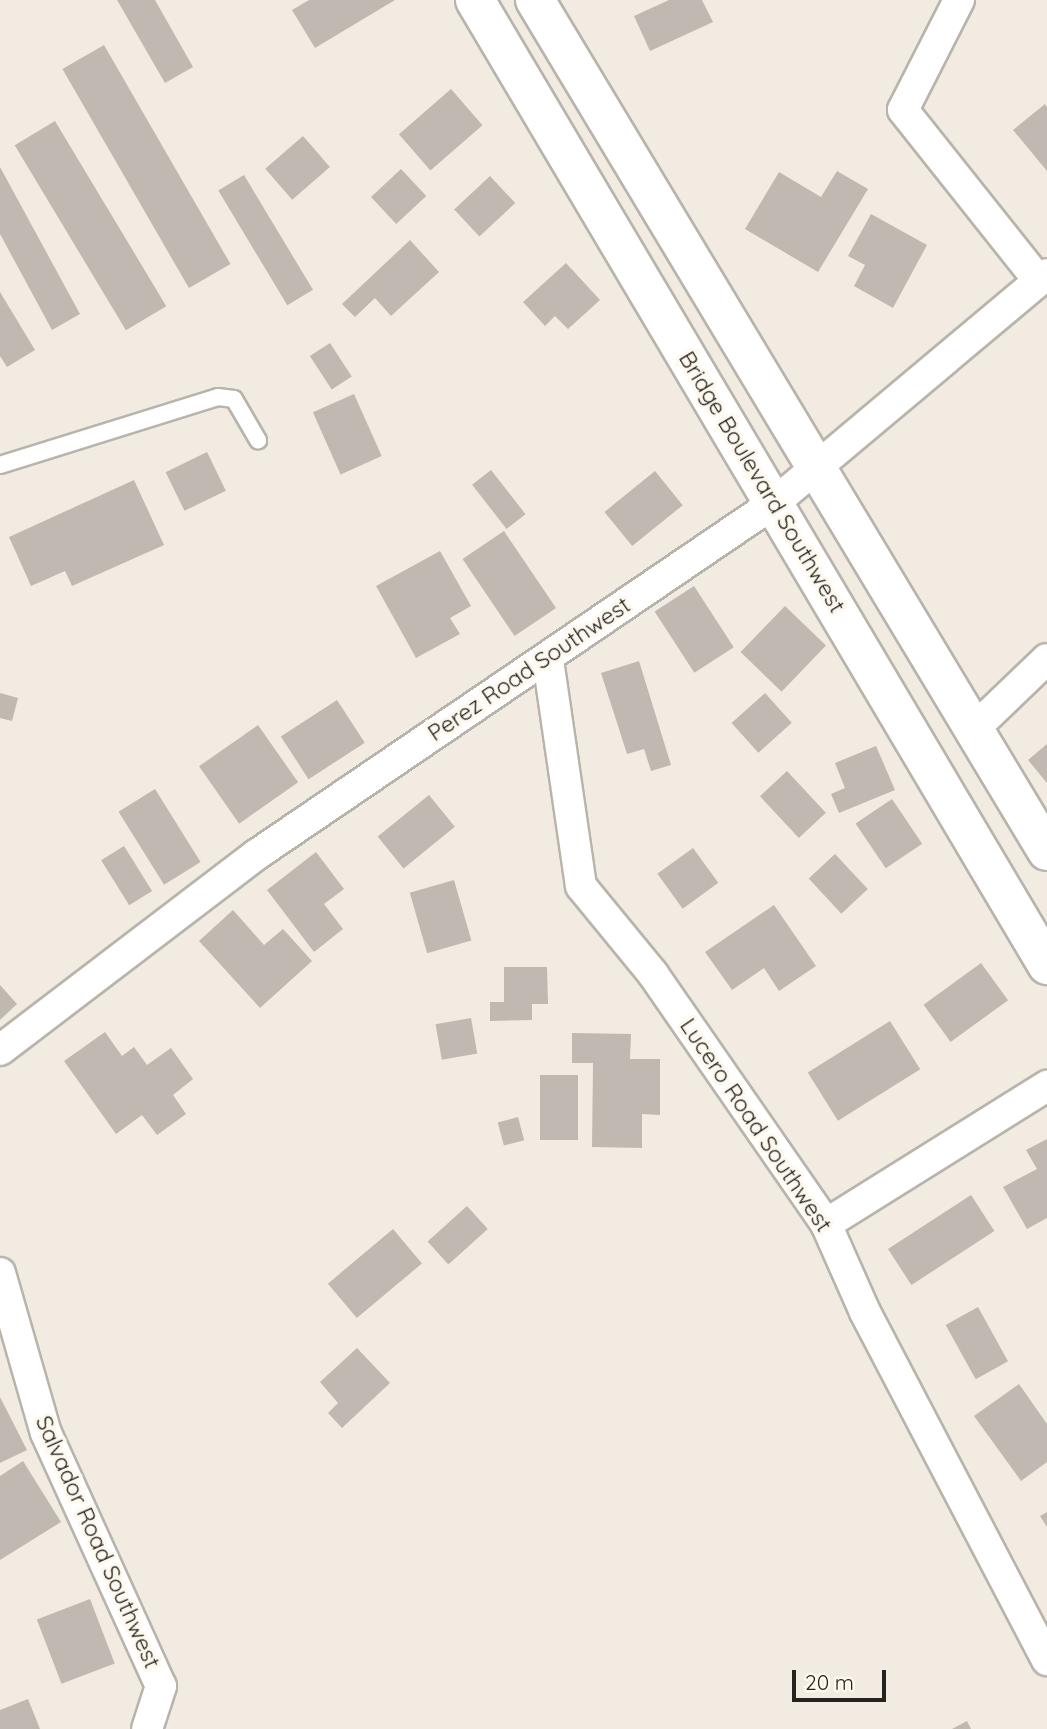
<!DOCTYPE html>
<html>
<head>
<meta charset="utf-8">
<style>
  body { margin:0 }
  #map { position:relative; width:1047px; height:1729px; overflow:hidden; background:#f1ebe2; font-family:Quicksand,sans-serif }
  div>[style] { position:absolute }
  .building>* { inset:0; background:#c0b9b1; transform-origin:0 0 }
  .roads { filter:drop-shadow(2px 0 #b9b4ab) drop-shadow(-2px 0 #b9b4ab) drop-shadow(0 2px #b9b4ab) drop-shadow(0 -2px #b9b4ab) }
  .lane>* { height:16px; margin:-8px; padding:0 8px; transform-origin:8px; border-radius:8px; background:#fff }
  .street>* { height:30px; margin:-15px; padding:0 15px; transform-origin:15px; border-radius:15px; background:#fff }
  .secondary>* { height:38px; margin:-19px; padding:0 19px; transform-origin:19px; border-radius:19px; background:#fff }
  span { translate:-50% -50%; white-space:nowrap; text-align:center; line-height:1.15; -webkit-text-stroke:7px #fef9ef; paint-order:stroke }
  .street-label { font-size:23px; color:#252320 }
  .scale { position:absolute; left:792px; top:1670px; width:94px; height:32px; box-sizing:border-box; border:4px solid #252320; border-top:0; padding-left:9px; font-size:21px; line-height:24px; white-space:nowrap; color:#252320; -webkit-text-stroke:5px #fef9ef; paint-order:stroke }
</style>
</head>
<body>
<div id="map">
  <div class="building">
    <div style="clip-path:polygon(117px 0,155px 0,193px 67px,165px 83px)"></div>
    <div style="clip-path:polygon(309px 0,395px 0,315px 48px,292px 10px)"></div>
    <div style="clip-path:polygon(669px 0,702px 0,713px 22px,650px 51px,634px 16px)"></div>
    <div style="left:104px;top:45px;width:253px;height:48px;rotate:60deg"></div>
    <div style="left:451px;top:89px;width:48px;height:69px;rotate:49deg"></div>
    <div style="clip-path:polygon(1045px 104px,1047px 107px,1047px 171px,1013px 130px)"></div>
    <div style="left:55px;top:121px;width:216px;height:47px;rotate:59deg"></div>
    <div style="left:303px;top:136px;width:41px;height:50px;rotate:49deg"></div>
    <div style="clip-path:polygon(0 167px,80px 314px,52px 330px,0 234px)"></div>
    <div style="left:401px;top:169px;width:37px;height:41px;rotate:47deg"></div>
    <div style="clip-path:polygon(837px 171px,868px 189px,818px 272px,745px 229px,779px 172px,821px 197px)"></div>
    <div style="left:244px;top:175px;width:134px;height:30px;rotate:59deg"></div>
    <div style="left:490px;top:176px;width:37px;height:49px;rotate:47deg"></div>
    <div style="clip-path:polygon(871px 214px,927px 245px,893px 308px,854px 286px,865px 265px,848px 256px)"></div>
    <div style="clip-path:polygon(410px 240px,439px 272px,391px 316px,375px 298px,355px 317px,342px 304px)"></div>
    <div style="clip-path:polygon(566px 263px,600px 300px,568px 329px,555px 316px,545px 326px,523px 302px)"></div>
    <div style="clip-path:polygon(0 292px,35px 350px,7px 367px,0 356px)"></div>
    <div style="left:330px;top:343px;width:40px;height:24px;rotate:57deg"></div>
    <div style="left:354px;top:394px;width:68px;height:45px;rotate:66deg"></div>
    <div style="left:207px;top:452px;width:43px;height:46px;rotate:64deg"></div>
    <div style="left:491px;top:470px;width:56px;height:24px;rotate:52deg"></div>
    <div style="left:655px;top:471px;width:44px;height:65px;rotate:51deg"></div>
    <div style="clip-path:polygon(134px 480px,164px 545px,72px 586px,65px 571px,31px 586px,9px 537px)"></div>
    <div style="left:504px;top:531px;width:93px;height:50px;rotate:56deg"></div>
    <div style="clip-path:polygon(440px 551px,471px 606px,450px 618px,460px 634px,416px 658px,376px 586px)"></div>
    <div style="left:694px;top:586px;width:73px;height:47px;rotate:57deg"></div>
    <div style="left:785px;top:606px;width:57px;height:64px;rotate:44deg"></div>
    <div style="clip-path:polygon(639px 661px,671px 765px,651px 771px,644px 749px,627px 754px,601px 673px)"></div>
    <div style="clip-path:polygon(0 693px,18px 698px,12px 721px,0 718px)"></div>
    <div style="left:765px;top:693px;width:40px;height:45px;rotate:48deg"></div>
    <div style="left:337px;top:700px;width:51px;height:67px;rotate:57deg"></div>
    <div style="left:258px;top:725px;width:70px;height:72px;rotate:55deg"></div>
    <div style="clip-path:polygon(1047px 744px,1047px 783px,1028px 760px)"></div>
    <div style="clip-path:polygon(876px 746px,895px 790px,839px 813px,831px 794px,845px 788px,835px 763px)"></div>
    <div style="left:787px;top:771px;width:57px;height:37px;rotate:47deg"></div>
    <div style="left:155px;top:789px;width:86px;height:43px;rotate:58deg"></div>
    <div style="left:429px;top:795px;width:41px;height:66px;rotate:51deg"></div>
    <div style="left:892px;top:799px;width:54px;height:44px;rotate:56deg"></div>
    <div style="left:124px;top:846px;width:53px;height:27px;rotate:58deg"></div>
    <div style="left:693px;top:848px;width:43px;height:44px;rotate:54deg"></div>
    <div style="clip-path:polygon(316px 852px,344px 889px,324px 904px,343px 929px,314px 952px,267px 890px)"></div>
    <div style="left:835px;top:854px;width:48px;height:36px;rotate:47deg"></div>
    <div style="left:454px;top:880px;width:63px;height:46px;rotate:74deg"></div>
    <div style="clip-path:polygon(774px 905px,816px 966px,779px 991px,764px 968px,732px 990px,705px 952px)"></div>
    <div style="clip-path:polygon(233px 910px,264px 945px,283px 929px,312px 961px,260px 1008px,199px 941px)"></div>
    <div style="left:981px;top:963px;width:46px;height:71px;rotate:54deg"></div>
    <div style="clip-path:polygon(504px 967px,547px 967px,548px 1004px,532px 1004px,532px 1020px,490px 1021px,490px 1002px,504px 1002px)"></div>
    <div style="clip-path:polygon(0 985px,17px 1004px,0 1020px)"></div>
    <div style="left:471px;top:1018px;width:36px;height:36px;rotate:80deg"></div>
    <div style="left:890px;top:1021px;width:57px;height:97px;rotate:58deg"></div>
    <div style="clip-path:polygon(105px 1032px,122px 1056px,134px 1047px,147px 1065px,171px 1048px,193px 1079px,173px 1095px,186px 1114px,157px 1135px,142px 1115px,116px 1134px,64px 1061px)"></div>
    <div style="clip-path:polygon(572px 1033px,631px 1034px,630px 1059px,660px 1059px,660px 1115px,642px 1114px,642px 1148px,592px 1147px,593px 1063px,572px 1063px)"></div>
    <div style="left:540px;top:1075px;width:38px;height:65px"></div>
    <div style="left:518px;top:1117px;width:24px;height:21px;rotate:75deg"></div>
    <div style="clip-path:polygon(1047px 1139px,1047px 1218px,1027px 1229px,1003px 1187px,1037px 1169px,1026px 1150px)"></div>
    <div style="left:971px;top:1195px;width:43px;height:99px;rotate:57deg"></div>
    <div style="left:467px;top:1206px;width:31px;height:53px;rotate:48deg"></div>
    <div style="left:393px;top:1229px;width:45px;height:85px;rotate:50deg"></div>
    <div style="left:978px;top:1307px;width:62px;height:37px;rotate:61deg"></div>
    <div style="clip-path:polygon(357px 1348px,390px 1383px,342px 1428px,328px 1413px,338px 1403px,320px 1382px)"></div>
    <div style="clip-path:polygon(1019px 1384px,1047px 1424px,1047px 1462px,1021px 1481px,974px 1416px)"></div>
    <div style="clip-path:polygon(0 1397px,27px 1450px,0 1463px)"></div>
    <div style="clip-path:polygon(23px 1461px,61px 1522px,0 1560px,0 1476px)"></div>
    <div style="clip-path:polygon(1047px 1512px,1047px 1527px,1040px 1516px)"></div>
    <div style="left:90px;top:1599px;width:69px;height:57px;rotate:69deg"></div>
    <div style="clip-path:polygon(28px 1699px,40px 1729px,0 1729px,0 1710px)"></div>
    <div style="clip-path:polygon(967px 1721px,971px 1729px,952px 1729px)"></div>
  </div>
  <div class="roads">
    <div class="lane">
      <div style="left:0;top:465px;width:228px;rotate:-17.3deg"></div>
      <div style="left:218px;top:397px;width:16px;rotate:7deg"></div>
      <div style="left:234px;top:399px;width:48px;rotate:59.7deg"></div>
    </div>
    <div class="street">
      <div style="left:959px;top:0;width:123px;rotate:117deg"></div>
      <div style="left:903px;top:110px;width:218px;rotate:51.5deg"></div>
      <div style="left:548px;top:660px;width:228px;rotate:81.7deg"></div>
      <div style="left:581px;top:886px;width:114px;rotate:50.7deg"></div>
      <div style="left:653px;top:974px;width:304px;rotate:55.3deg"></div>
      <div style="left:826px;top:1224px;width:96px;rotate:66.1deg"></div>
      <div style="left:865px;top:1312px;width:393px;rotate:62.4deg"></div>
      <div style="left:976px;top:727px;width:98px;rotate:-43.8deg"></div>
      <div style="left:0;top:1050px;width:322px;rotate:-37.3deg"></div>
      <div style="left:256px;top:855px;width:626px;rotate:-34.2deg"></div>
      <div style="left:774px;top:503px;width:356px;rotate:-40deg"></div>
      <div style="left:826px;top:1224px;width:261px;rotate:-32deg"></div>
      <div style="left:0;top:1273px;width:166px;rotate:74deg"></div>
      <div style="left:46px;top:1433px;width:278px;rotate:65.6deg"></div>
      <div style="left:161px;top:1686px;width:45px;rotate:108deg"></div>
    </div>
    <div class="secondary">
      <div style="left:475px;top:0;width:1122px;rotate:59.34deg"></div>
      <div style="left:535px;top:0;width:993px;rotate:58.97deg"></div>
    </div>
  </div>
  <div class="street-label">
    <span style="left:762px;top:482px;rotate:59deg">Bridge Boulevard Southwest</span>
    <span style="left:529px;top:669px;rotate:-34deg">Perez Road Southwest</span>
    <span style="left:756px;top:1125px;rotate:56deg">Lucero Road Southwest</span>
    <span style="left:98px;top:1542px;rotate:66deg">Salvador Road Southwest</span>
  </div>
  <div class="scale">20 m</div>
</div>
</body>
</html>
